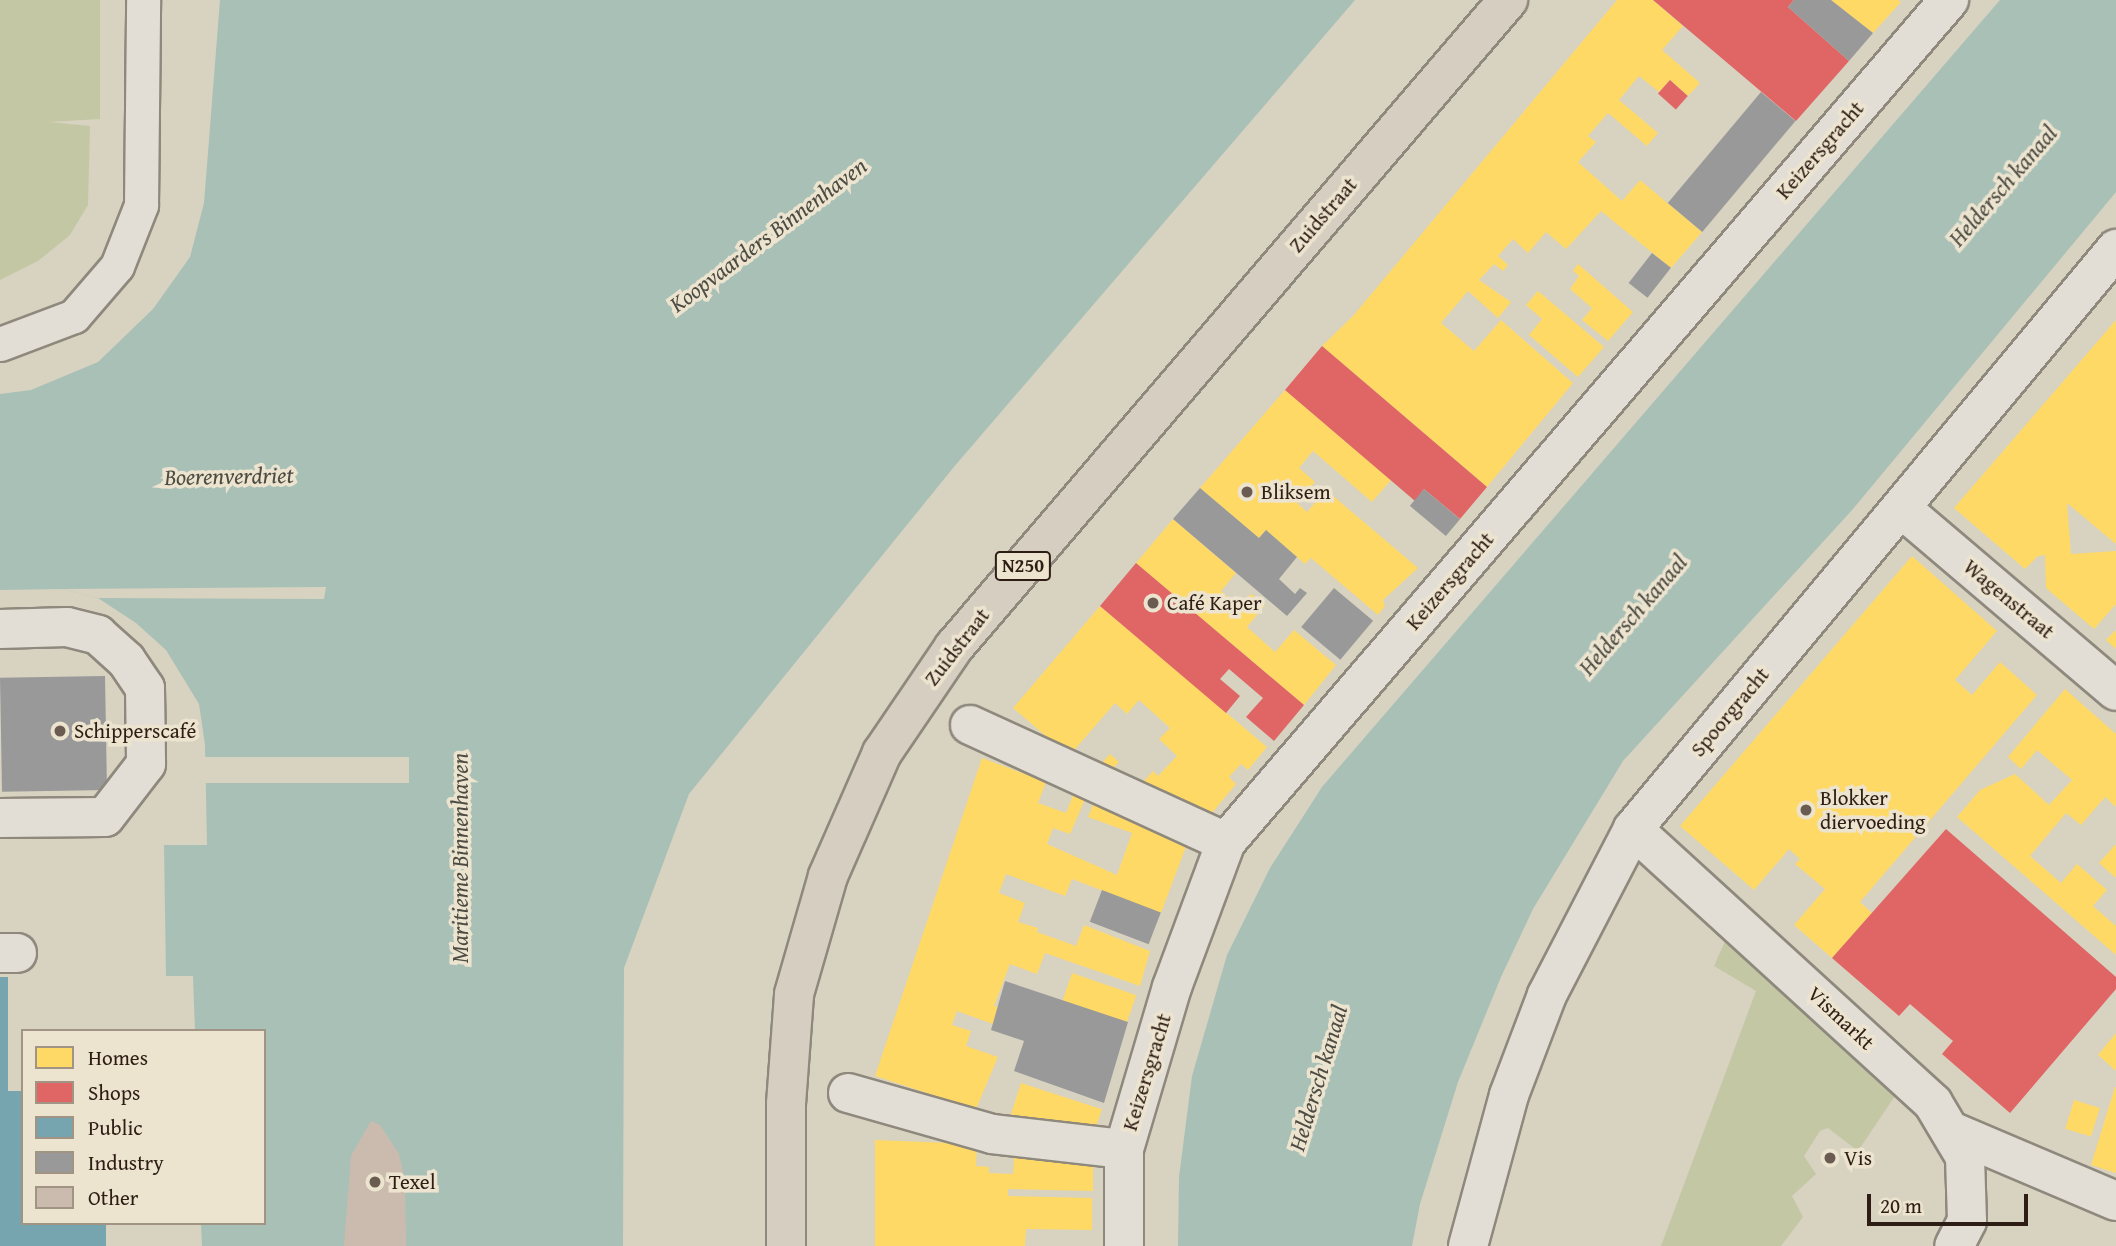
<!DOCTYPE html>
<html>
<head>
<meta charset="utf-8">
<style>
  body { margin:0 }
  #map { position:relative; width:2116px; height:1246px; overflow:hidden; background:#d8d2c0; font-family:"Gentium Book Plus",serif }
  div>[style] { position:absolute }
  .green>* { inset:0; background:#c4c7a4 }
  .water>* { inset:0; background:#a9c0b6 }
  .pier>* { inset:0; background:#d8d2c0; transform-origin:0 0 }
  .homes>* { inset:0; background:#ffd966; transform-origin:0 0 }
  .shops>* { inset:0; background:#e06666; transform-origin:0 0 }
  .public>* { inset:0; background:#76a5af }
  .industry>* { inset:0; background:#999; transform-origin:0 0 }
  .building>* { inset:0; background:#cbbbaf }
  .roads { filter:drop-shadow(2px 0 #8e887d) drop-shadow(-2px 0 #8e887d) drop-shadow(0 2px #8e887d) drop-shadow(0 -2px #8e887d) }
  .lane>* { height:33px; margin:-16.5px; padding:0 16.5px; transform-origin:16.5px; border-radius:16.5px; background:#e2ded5 }
  .street>* { height:38px; margin:-19px; padding:0 19px; transform-origin:19px; border-radius:19px; background:#e2ded5 }
  .primary>* { height:38px; margin:-19px; padding:0 19px; transform-origin:19px; border-radius:19px; background:#d6cfc1 }
  .dots>* { width:19px; height:19px; translate:-50% -50%; box-sizing:border-box; border:4px solid #ede4d0; border-radius:50% }
  span { translate:-50% -50%; white-space:nowrap; text-align:center; line-height:1.15; -webkit-text-stroke:7px #ede4d0; paint-order:stroke }
  .shield-label span { padding:2px 5px; background:#ede4d0; border:2px solid; border-radius:5px; -webkit-text-stroke-width:0 }
  .shield-label { font-size:19px; color:#2e1d14; font-weight:700 }
  .street-label { font-size:21px; color:#2e1d14 }
  .poi-label { font-size:21px; color:#2e1d14 }
  .left { translate:0 -50%; text-align:left }
  .water-label { font-size:23px; color:#4d4c43; font-style:italic }
  .legend { position:absolute; left:21px; top:1029px; width:245px; height:196px; box-sizing:border-box; background:#ede4d0; border:2px solid #a19485; margin:0; padding:9px 12px; list-style:none; font-size:21px; color:#2e1d14 }
  .legend li { display:flex; align-items:center; gap:14px; height:35px }
  .legend b { width:35px; border:2px solid #a19485 }
  .scale { position:absolute; left:1867px; top:1194px; width:161px; height:32px; box-sizing:border-box; border:4px solid #2e1d14; border-top:0; padding-left:9px; font-size:21px; line-height:24px; white-space:nowrap; color:#2e1d14; -webkit-text-stroke:5px #ede4d0; paint-order:stroke }
</style>
</head>
<body>
<div id="map">
  <div class="green">
    <div style="clip-path:polygon(0 0,100px 0,100px 119px,49px 122px,90px 126px,88px 205px,70px 235px,38px 261px,0 280px)"></div>
    <div style="clip-path:polygon(1726px 939px,1903px 1084px,1858px 1151px,1828px 1128px,1820px 1131px,1804px 1156px,1816px 1174px,1792px 1196px,1803px 1217px,1781px 1246px,1661px 1246px,1756px 991px,1714px 966px)"></div>
  </div>
  <div class="water">
    <div style="clip-path:polygon(220px 0,1355px 0,953px 468px,689px 794px,624px 968px,623px 1246px,202px 1246px,201px 1223px,264px 1223px,264px 1031px,195px 1031px,193px 976px,166px 976px,164px 845px,207px 845px,205px 745px,199px 704px,166px 650px,136px 623px,98px 598px,62px 589px,0 590px,0 394px,31px 390px,98px 362px,153px 309px,190px 257px,204px 203px)"></div>
    <div style="clip-path:polygon(2000px 0,2116px 0,2116px 192px,1853px 509px,1623px 761px,1533px 909px,1501px 977px,1458px 1082px,1420px 1204px,1412px 1246px,1178px 1246px,1179px 1177px,1192px 1076px,1227px 955px,1270px 868px,1322px 787px)"></div>
  </div>
  <div class="pier">
    <div style="clip-path:polygon(326px 587px,324px 599px,98px 598px,62px 589px)"></div>
    <div style="left:409px;top:757px;width:26px;height:204px;rotate:90deg"></div>
  </div>
  <div class="homes">
    <div style="clip-path:polygon(1617px 0,1653px 0,1683px 26px,1662px 50px,1700px 83px,1688px 96px,1670px 80px,1659px 92px,1639px 76px,1619px 100px,1658px 133px,1647px 146px,1608px 113px,1588px 136px,1596px 142px,1578px 162px,1622px 201px,1640px 180px,1702px 232px,1671px 268px,1601px 211px,1566px 249px,1546px 232px,1528px 253px,1513px 239px,1498px 256px,1508px 265px,1503px 271px,1494px 264px,1479px 280px,1511px 302px,1498px 318px,1468px 291px,1441px 323px,1474px 351px,1501px 320px,1573px 383px,1487px 487px,1322px 346px,1353px 316px)"></div>
    <div style="clip-path:polygon(1831px 0,1898px 0,1901px 2px,1873px 33px)"></div>
    <div style="clip-path:polygon(1578px 264px,1633px 312px,1608px 341px,1582px 320px,1592px 308px,1570px 289px,1579px 276px,1573px 271px)"></div>
    <div style="clip-path:polygon(1538px 291px,1604px 347px,1578px 377px,1529px 335px,1542px 319px,1526px 305px)"></div>
    <div style="clip-path:polygon(2116px 320px,2116px 544px,2067px 503px,2071px 554px,2116px 551px,2116px 604px,2094px 629px,2046px 588px,2045px 555px,2038px 556px,2025px 569px,1954px 508px)"></div>
    <div style="clip-path:polygon(1285px 390px,1391px 480px,1372px 502px,1313px 451px,1299px 468px,1315px 482px,1297px 503px,1307px 512px,1326px 490px,1418px 568px,1383px 600px,1385px 606px,1378px 615px,1311px 558px,1305px 564px,1266px 530px,1259px 538px,1200px 488px)"></div>
    <div style="clip-path:polygon(1173px 519px,1236px 573px,1221px 591px,1239px 607px,1251px 594px,1265px 605px,1247px 627px,1275px 652px,1294px 630px,1336px 665px,1304px 705px,1136px 563px)"></div>
    <div style="clip-path:polygon(1912px 556px,1997px 631px,1955px 680px,1972px 695px,2000px 662px,2037px 695px,1860px 902px,1872px 913px,1832px 958px,1794px 925px,1825px 889px,1795px 864px,1800px 859px,1789px 849px,1754px 890px,1680px 826px)"></div>
    <div style="clip-path:polygon(1100px 606px,1267px 747px,1248px 770px,1241px 764px,1229px 777px,1236px 784px,1207px 819px,1135px 791px,1153px 771px,1158px 776px,1177px 756px,1159px 739px,1170px 728px,1139px 700px,1127px 714px,1115px 703px,1069px 756px,1013px 708px)"></div>
    <div style="clip-path:polygon(2116px 630px,2116px 649px,2106px 640px)"></div>
    <div style="clip-path:polygon(2065px 689px,2116px 734px,2116px 807px,2105px 797px,2081px 825px,2066px 813px,2030px 856px,2061px 883px,2077px 864px,2107px 890px,2093px 906px,2116px 926px,2116px 955px,1957px 817px,1980px 790px,2015px 774px,2049px 805px,2072px 780px,2037px 750px,2021px 769px,2008px 757px)"></div>
    <div style="clip-path:polygon(1110px 754px,1119px 762px,1114px 767px,1133px 782px,1092px 774px)"></div>
    <div style="clip-path:polygon(982px 758px,1046px 782px,1038px 803px,1066px 813px,1074px 793px,1086px 797px,1070px 834px,1053px 828px,1047px 844px,1117px 875px,1132px 833px,1088px 817px,1095px 800px,1190px 836px,1161px 913px,1072px 879px,1065px 896px,1006px 874px,999px 893px,1025px 903px,1018px 922px,1038px 928px,1037px 932px,1076px 946px,1084px 925px,1150px 951px,1140px 986px,1045px 953px,1037px 974px,1010px 964px,994px 1006px,1000px 1007px,993px 1024px,957px 1011px,952px 1025px,971px 1031px,966px 1046px,998px 1057px,976px 1109px,875px 1076px)"></div>
    <div style="clip-path:polygon(2116px 844px,2116px 878px,2099px 863px)"></div>
    <div style="left:1072px;top:973px;width:68px;height:29px;rotate:19deg"></div>
    <div style="clip-path:polygon(2116px 1033px,2116px 1071px,2098px 1055px)"></div>
    <div style="left:1021px;top:1083px;width:85px;height:34px;rotate:18deg"></div>
    <div style="clip-path:polygon(2115px 1087px,2116px 1087px,2116px 1173px,2091px 1165px)"></div>
    <div style="left:2074px;top:1100px;width:27px;height:30px;rotate:17deg"></div>
    <div style="clip-path:polygon(875px 1140px,977px 1144px,976px 1166px,989px 1167px,989px 1173px,1013px 1174px,1015px 1146px,1093px 1149px,1093px 1191px,1008px 1189px,1008px 1196px,1092px 1198px,1092px 1230px,1026px 1229px,1025px 1246px,875px 1246px)"></div>
  </div>
  <div class="shops">
    <div style="clip-path:polygon(1653px 0,1794px 0,1788px 7px,1849px 61px,1796px 121px)"></div>
    <div style="left:1670px;top:80px;width:24px;height:18px;rotate:42deg"></div>
    <div style="clip-path:polygon(1322px 346px,1487px 487px,1460px 519px,1424px 489px,1415px 501px,1285px 390px)"></div>
    <div style="clip-path:polygon(1136px 563px,1304px 705px,1274px 741px,1246px 717px,1263px 698px,1229px 669px,1220px 679px,1240px 696px,1226px 713px,1100px 606px)"></div>
    <div style="clip-path:polygon(1946px 829px,2116px 977px,2116px 989px,2010px 1113px,1942px 1054px,1953px 1041px,1947px 1036px,1910px 1004px,1899px 1016px,1832px 958px)"></div>
  </div>
  <div class="public">
    <div style="clip-path:polygon(0 977px,8px 977px,8px 1091px,23px 1091px,23px 1223px,106px 1223px,106px 1246px,0 1246px)"></div>
  </div>
  <div class="industry">
    <div style="clip-path:polygon(1794px 0,1831px 0,1873px 33px,1849px 61px,1788px 7px)"></div>
    <div style="left:1761px;top:92px;width:45px;height:145px;rotate:40deg"></div>
    <div style="left:1652px;top:253px;width:24px;height:38px;rotate:38deg"></div>
    <div style="clip-path:polygon(1200px 488px,1259px 538px,1266px 530px,1297px 557px,1279px 579px,1295px 594px,1300px 588px,1307px 593px,1287px 616px,1173px 519px)"></div>
    <div style="left:1424px;top:489px;width:47px;height:22px;rotate:40deg"></div>
    <div style="left:1334px;top:588px;width:51px;height:51px;rotate:40deg"></div>
    <div style="left:105px;top:676px;width:114px;height:105px;rotate:89deg"></div>
    <div style="left:1102px;top:890px;width:63px;height:34px;rotate:21deg"></div>
    <div style="clip-path:polygon(1005px 981px,1128px 1022px,1104px 1103px,1014px 1071px,1024px 1041px,991px 1030px)"></div>
  </div>
  <div class="building">
    <div style="clip-path:polygon(371px 1121px,380px 1125px,399px 1154px,405px 1181px,406px 1246px,344px 1246px,351px 1156px)"></div>
  </div>
  <div class="roads">
    <div class="lane">
      <div style="left:0;top:344px;width:79px;rotate:-20.7deg"></div>
      <div style="left:74px;top:316px;width:66px;rotate:-49.3deg"></div>
      <div style="left:117px;top:266px;width:66px;rotate:-68.5deg"></div>
      <div style="left:141px;top:205px;width:205px;rotate:-89.4deg"></div>
    </div>
    <div class="street">
      <div style="left:1901px;top:508px;width:282px;rotate:40.4deg"></div>
      <div style="left:0;top:629px;width:67px;rotate:-1.7deg"></div>
      <div style="left:67px;top:627px;width:32px;rotate:14deg"></div>
      <div style="left:98px;top:635px;width:38px;rotate:42deg"></div>
      <div style="left:126px;top:660px;width:34px;rotate:56deg"></div>
      <div style="left:145px;top:688px;width:76px;rotate:89.2deg"></div>
      <div style="left:146px;top:764px;width:67px;rotate:127.7deg"></div>
      <div style="left:105px;top:817px;width:105px;rotate:179.5deg"></div>
      <div style="left:970px;top:725px;width:281px;rotate:24.6deg"></div>
      <div style="left:1633px;top:829px;width:406px;rotate:42.4deg"></div>
      <div style="left:1933px;top:1103px;width:63px;rotate:59.3deg"></div>
      <div style="left:1965px;top:1157px;width:64px;rotate:88.2deg"></div>
      <div style="left:1967px;top:1221px;width:28px;rotate:117deg"></div>
      <div style="left:0;top:953px;width:17px"></div>
      <div style="left:848px;top:1093px;width:150px;rotate:15.9deg"></div>
      <div style="left:992px;top:1134px;width:133px;rotate:6.5deg"></div>
      <div style="left:1951px;top:1131px;width:179px;rotate:23deg"></div>
      <div style="left:1124px;top:1246px;width:97px;rotate:-90deg"></div>
      <div style="left:1124px;top:1149px;width:169px;rotate:-73.5deg"></div>
      <div style="left:1172px;top:987px;width:155px;rotate:-69.6deg"></div>
      <div style="left:1226px;top:842px;width:1110px;rotate:-49.35deg"></div>
      <div style="left:1468px;top:1246px;width:156px;rotate:-74.8deg"></div>
      <div style="left:1509px;top:1095px;width:107px;rotate:-69.2deg"></div>
      <div style="left:1547px;top:995px;width:187px;rotate:-62.6deg"></div>
      <div style="left:1633px;top:829px;width:755px;rotate:-50.21deg"></div>
    </div>
    <div class="primary">
      <div style="left:786px;top:1246px;width:142px;rotate:-90deg"></div>
      <div style="left:786px;top:1104px;width:110px;rotate:-85.8deg"></div>
      <div style="left:794px;top:994px;width:123px;rotate:-73.9deg"></div>
      <div style="left:828px;top:876px;width:134px;rotate:-66.3deg"></div>
      <div style="left:882px;top:753px;width:128px;rotate:-55.8deg"></div>
      <div style="left:954px;top:647px;width:852px;rotate:-49.43deg"></div>
    </div>
  </div>
  <div class="dots">
    <div style="left:1247px;top:492px;background:#6a5c50"></div>
    <div style="left:1153px;top:603px;background:#6a5c50"></div>
    <div style="left:60px;top:731px;background:#6a5c50"></div>
    <div style="left:1806px;top:810px;background:#6a5c50"></div>
    <div style="left:1830px;top:1158px;background:#6a5c50"></div>
    <div style="left:375px;top:1182px;background:#6a5c50"></div>
  </div>
  <div class="shield-label">
    <span style="left:1023px;top:566px">N250</span>
  </div>
  <div class="street-label">
    <span style="left:1820px;top:150px;rotate:-49deg">Keizersgracht</span>
    <span style="left:1323px;top:215px;rotate:-49deg">Zuidstraat</span>
    <span style="left:1450px;top:581px;rotate:-49deg">Keizersgracht</span>
    <span style="left:2009px;top:599px;rotate:40deg">Wagenstraat</span>
    <span style="left:957px;top:647px;rotate:-52deg">Zuidstraat</span>
    <span style="left:1730px;top:712px;rotate:-50deg">Spoorgracht</span>
    <span style="left:1841px;top:1018px;rotate:43deg">Vismarkt</span>
    <span style="left:1147px;top:1072px;rotate:-73deg">Keizersgracht</span>
  </div>
  <div class="poi-label">
    <span class="left" style="left:1261px;top:492px">Bliksem</span>
    <span class="left" style="left:1167px;top:603px">Café Kaper</span>
    <span class="left" style="left:74px;top:731px">Schipperscafé</span>
    <span class="left" style="left:1820px;top:810px">Blokker<br>diervoeding</span>
    <span class="left" style="left:1844px;top:1158px">Vis</span>
    <span class="left" style="left:389px;top:1182px">Texel</span>
  </div>
  <div class="water-label">
    <span style="left:2003px;top:186px;rotate:-49deg">Heldersch kanaal</span>
    <span style="left:768px;top:235px;rotate:-37deg">Koopvaarders Binnenhaven</span>
    <span style="left:229px;top:476px;rotate:-1deg">Boerenverdriet</span>
    <span style="left:1633px;top:615px;rotate:-49deg">Heldersch kanaal</span>
    <span style="left:460px;top:858px;rotate:-90deg">Maritieme Binnenhaven</span>
    <span style="left:1318px;top:1078px;rotate:-73deg">Heldersch kanaal</span>
  </div>
  <ul class="legend">
  <li><b style="height:19px;background:#ffd966"></b>Homes</li>
  <li><b style="height:19px;background:#e06666"></b>Shops</li>
  <li><b style="height:19px;background:#76a5af"></b>Public</li>
  <li><b style="height:19px;background:#999"></b>Industry</li>
  <li><b style="height:19px;background:#cbbbaf"></b>Other</li>
  </ul>
  <div class="scale">20 m</div>
</div>
</body>
</html>
